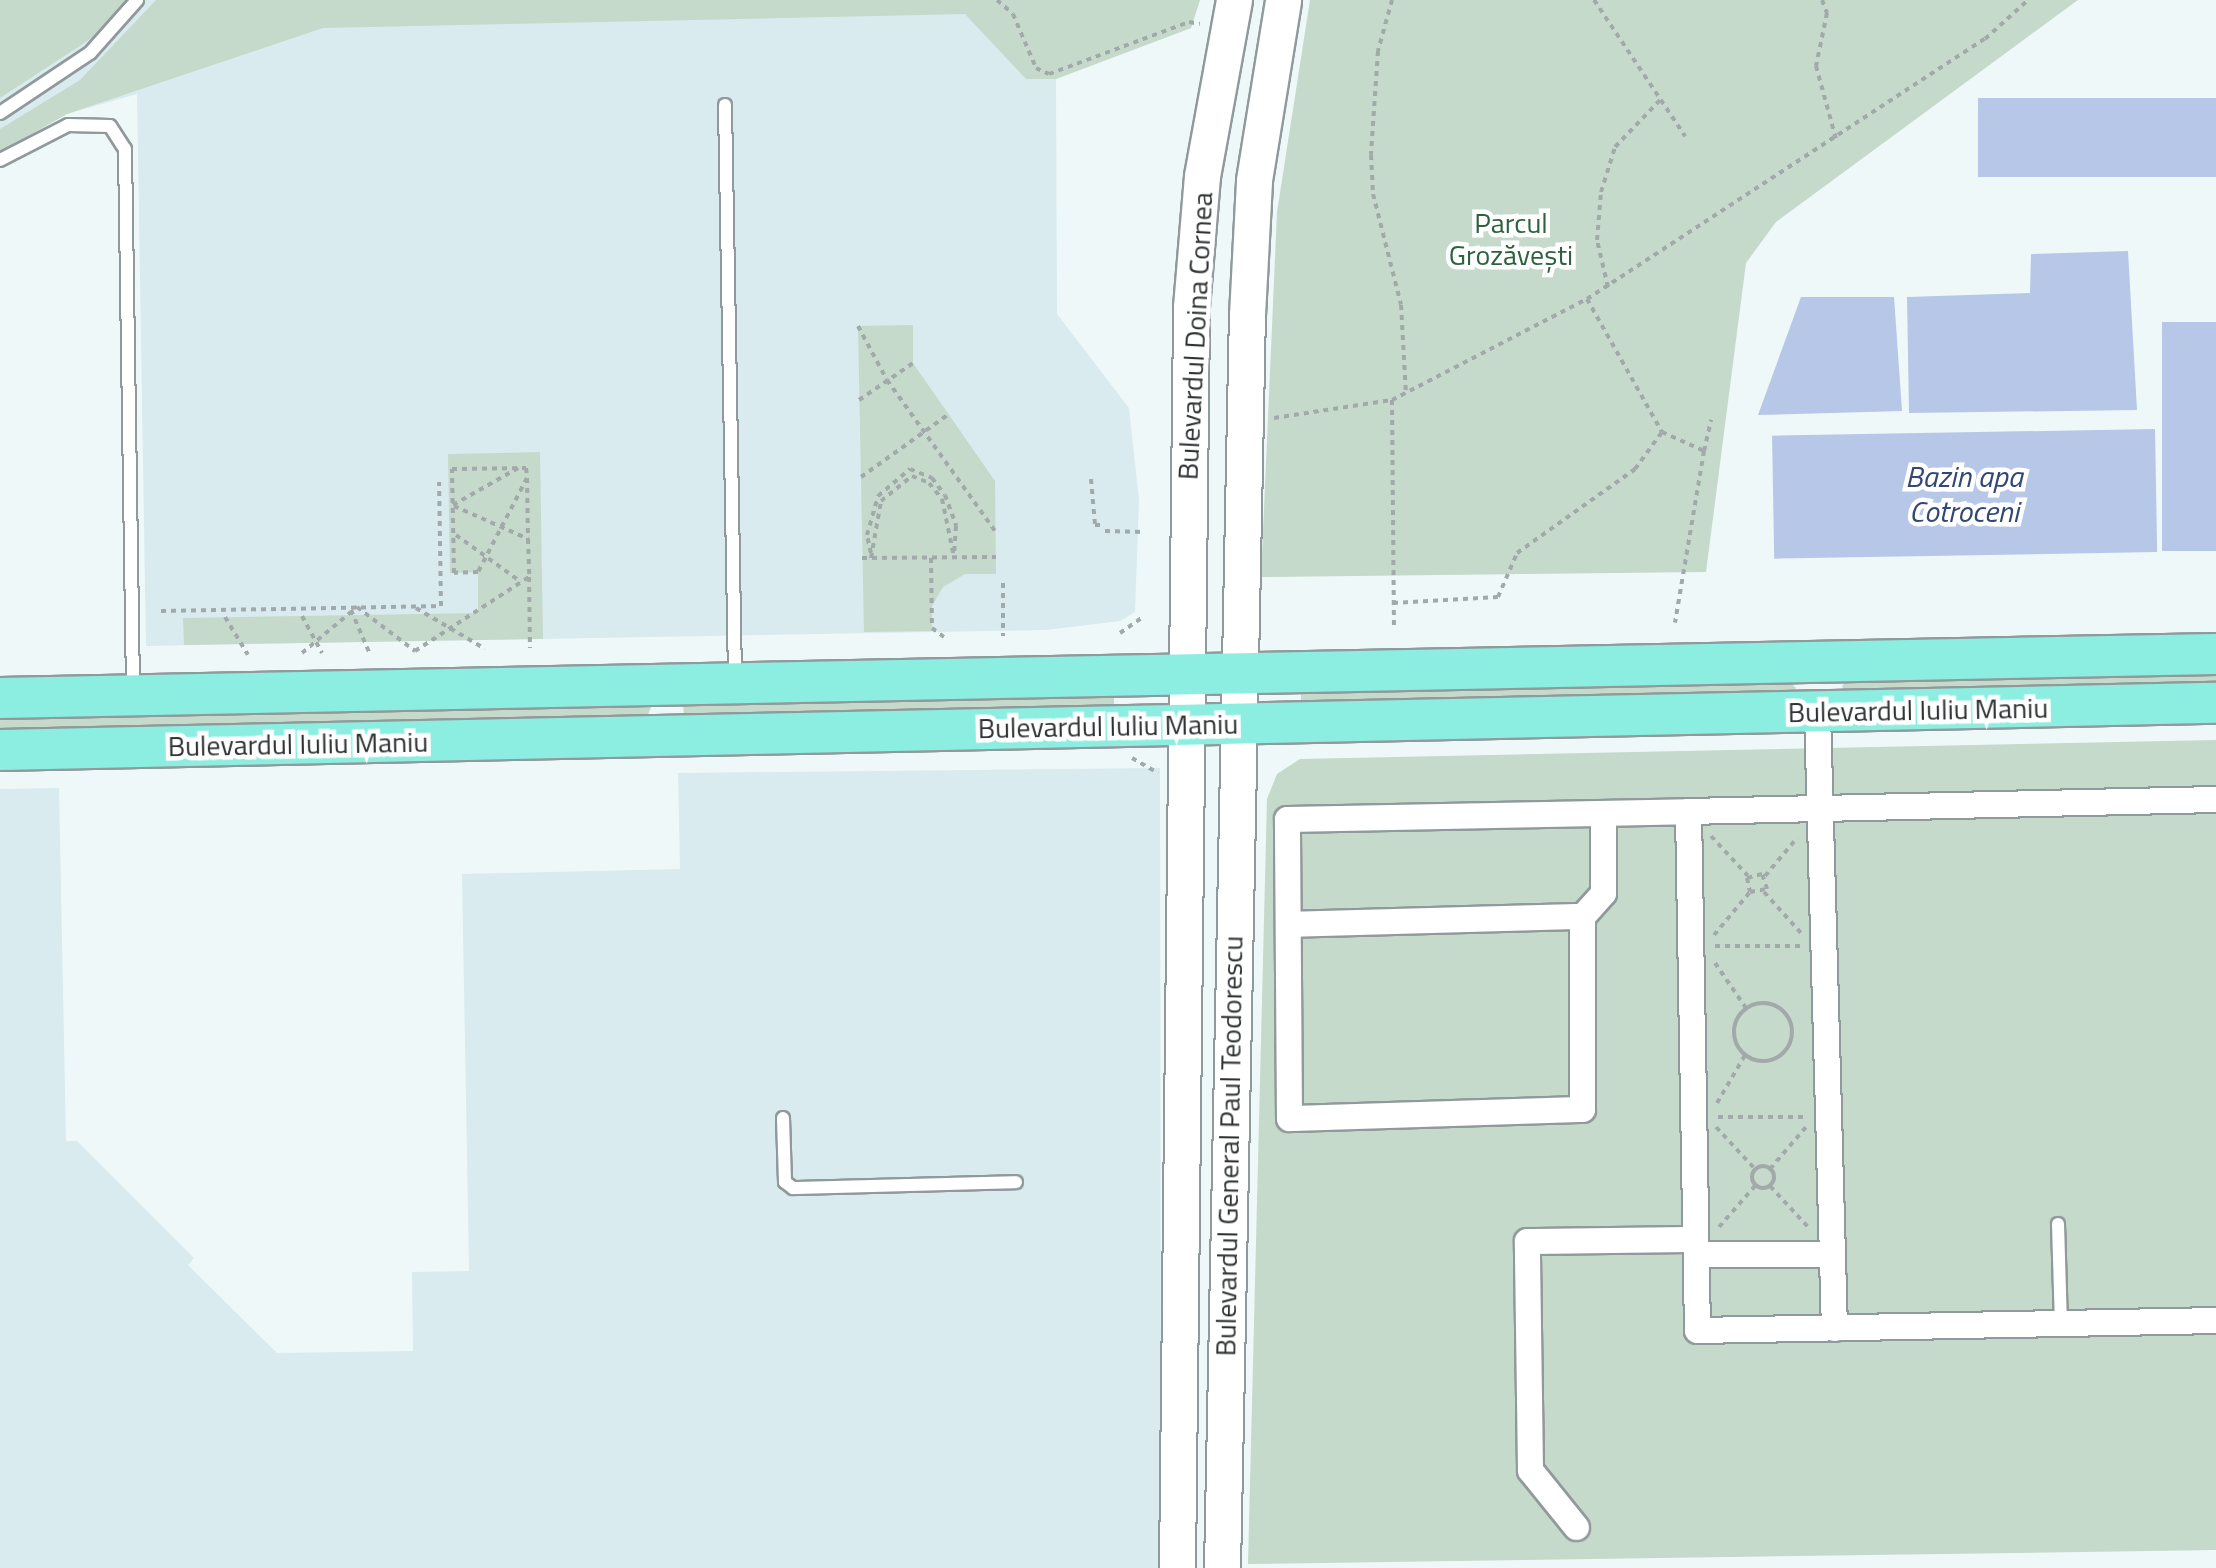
<!DOCTYPE html>
<html>
<head>
<meta charset="utf-8">
<style>
  body { margin:0 }
  #map { position:relative; width:2216px; height:1568px; overflow:hidden; background:#eef8f9; font-family:"Titillium Web",sans-serif }
  div>[style] { position:absolute }
  .built>* { inset:0; background:#d9ebee }
  .green>* { inset:0; background:#c5daca }
  .water>* { inset:0; background:#b6c7e7; transform-origin:0 0 }
  .path>* { height:4px; margin-top:-2px; transform-origin:0; background:repeating-linear-gradient(90deg,#a2a9aa 0 5px,transparent 0 10px) }
  .path>.ring { margin:-2px; padding:0; box-sizing:content-box; background:none; border:4px solid #a2a9aa; border-radius:50% }
  .roads { filter:drop-shadow(2px 0 #90999b) drop-shadow(-2px 0 #90999b) drop-shadow(0 2px #90999b) drop-shadow(0 -2px #90999b) }
  .lane>* { height:12px; margin:-6px; padding:0 6px; transform-origin:6px; border-radius:6px; background:#fff }
  .street>* { height:25px; margin:-12.5px; padding:0 12.5px; transform-origin:12.5px; border-radius:12.5px; background:#fff }
  .secondary>* { height:35px; margin:-17.5px; padding:0 17.5px; transform-origin:17.5px; border-radius:17.5px; background:#fff }
  .primary>* { height:40px; margin:-20px; padding:0 20px; transform-origin:20px; border-radius:20px; background:#8ceee0 }
  span { translate:-50% -50%; white-space:nowrap; text-align:center; line-height:1.15; -webkit-text-stroke:9px #fff; paint-order:stroke }
  .park-label { font-size:28px; color:#2e613e }
  .street-label { font-size:28px; color:#2f3233 }
  .water-label { font-size:30px; color:#334975; font-style:italic }
</style>
</head>
<body>
<div id="map">
  <div class="built">
    <div style="clip-path:polygon(0 0,1200px 0,1191px 28px,1056px 79px,1057px 314px,1129px 408px,1139px 500px,1135px 612px,1120px 621px,1046px 630px,146px 646px,137px 94px,67px 114px,0 152px)"></div>
    <div style="clip-path:polygon(1160px 768px,1161px 1568px,0 1568px,0 789px,59px 788px,66px 1141px,77px 1141px,194px 1258px,188px 1265px,277px 1353px,413px 1351px,412px 1272px,469px 1271px,462px 874px,680px 869px,678px 773px)"></div>
  </div>
  <div class="green">
    <div style="clip-path:polygon(0 0,127px 0,92px 38px,0 98px)"></div>
    <div style="clip-path:polygon(156px 0,1200px 0,1191px 28px,1056px 79px,1026px 79px,965px 14px,323px 28px,67px 114px,0 152px,0 129px,80px 80px)"></div>
    <div style="clip-path:polygon(1310px 0,2078px 0,1776px 222px,1746px 263px,1706px 572px,1261px 577px,1277px 212px)"></div>
    <div style="clip-path:polygon(913px 325px,913px 363px,995px 481px,996px 574px,965px 574px,943px 587px,932px 606px,932px 631px,864px 632px,858px 326px)"></div>
    <div style="clip-path:polygon(540px 452px,543px 639px,184px 645px,183px 618px,478px 613px,478px 572px,450px 573px,448px 454px)"></div>
    <div style="clip-path:polygon(2216px 673px,2216px 685px,1846px 693px,1842px 686px,1847px 680px)"></div>
    <div style="clip-path:polygon(1790px 682px,1796px 688px,1791px 695px,1301px 706px,1301px 694px)"></div>
    <div style="clip-path:polygon(1114px 687px,1114px 715px,684px 716px,683px 703px)"></div>
    <div style="clip-path:polygon(652px 705px,644px 724px,0 736px,0 709px)"></div>
    <div style="clip-path:polygon(2216px 740px,2216px 1550px,1248px 1564px,1267px 799px,1277px 774px,1300px 759px)"></div>
  </div>
  <div class="water">
    <div style="left:2216px;top:98px;width:79px;height:238px;rotate:90deg"></div>
    <div style="clip-path:polygon(2128px 251px,2137px 410px,1909px 413px,1907px 297px,2030px 293px,2031px 254px)"></div>
    <div style="clip-path:polygon(1801px 297px,1894px 297px,1902px 411px,1758px 415px)"></div>
    <div style="left:2216px;top:322px;width:229px;height:54px;rotate:90deg"></div>
    <div style="left:2155px;top:429px;width:123px;height:383px;rotate:89deg"></div>
  </div>
  <div class="path">
    <div style="left:997px;top:0;width:21px;rotate:41deg"></div>
    <div style="left:1013px;top:14px;width:59px;rotate:66.9deg"></div>
    <div style="left:1036px;top:68px;width:14px;rotate:25deg"></div>
    <div style="left:1049px;top:74px;width:149px;rotate:-20.4deg"></div>
    <div style="left:1189px;top:22px;width:11px;rotate:10deg"></div>
    <div style="left:1392px;top:0;width:53px;rotate:105.4deg"></div>
    <div style="left:1378px;top:51px;width:104px;rotate:93.9deg"></div>
    <div style="left:1371px;top:155px;width:39px;rotate:87deg"></div>
    <div style="left:1373px;top:194px;width:114px;rotate:75.8deg"></div>
    <div style="left:1401px;top:305px;width:89px;rotate:86.8deg"></div>
    <div style="left:1594px;top:0;width:164px;rotate:56.2deg"></div>
    <div style="left:1822px;top:0;width:14px;rotate:69deg"></div>
    <div style="left:1827px;top:13px;width:54px;rotate:101.7deg"></div>
    <div style="left:1816px;top:66px;width:76px;rotate:74.7deg"></div>
    <div style="left:1608px;top:287px;width:48px;rotate:-103.2deg"></div>
    <div style="left:1597px;top:240px;width:48px;rotate:-85.2deg"></div>
    <div style="left:1601px;top:192px;width:47px;rotate:-72.7deg"></div>
    <div style="left:1615px;top:147px;width:66px;rotate:-46.2deg"></div>
    <div style="left:1587px;top:299px;width:153px;rotate:60.6deg"></div>
    <div style="left:858px;top:326px;width:61px;rotate:61.8deg"></div>
    <div style="left:887px;top:380px;width:187px;rotate:54.4deg"></div>
    <div style="left:859px;top:400px;width:65px;rotate:-34.4deg"></div>
    <div style="left:1392px;top:400px;width:229px;rotate:89.5deg"></div>
    <div style="left:1274px;top:418px;width:119px;rotate:-8.7deg"></div>
    <div style="left:1392px;top:400px;width:220px;rotate:-27.4deg"></div>
    <div style="left:1587px;top:299px;width:475px;rotate:-33.2deg"></div>
    <div style="left:1985px;top:39px;width:58px;rotate:-42.2deg"></div>
    <div style="left:1704px;top:451px;width:32px;rotate:-77deg"></div>
    <div style="left:861px;top:477px;width:108px;rotate:-35.6deg"></div>
    <div style="left:527px;top:478px;width:106px;rotate:117.5deg"></div>
    <div style="left:478px;top:572px;width:24px;rotate:178deg"></div>
    <div style="left:454px;top:573px;width:104px;rotate:-91.1deg"></div>
    <div style="left:452px;top:469px;width:74px;rotate:-0.8deg"></div>
    <div style="left:526px;top:468px;width:10px;rotate:84deg"></div>
    <div style="left:527px;top:478px;width:61px;rotate:89.1deg"></div>
    <div style="left:528px;top:539px;width:38px;rotate:88deg"></div>
    <div style="left:529px;top:577px;width:71px;rotate:89.2deg"></div>
    <div style="left:1091px;top:479px;width:46px;rotate:85deg"></div>
    <div style="left:1095px;top:525px;width:10px"></div>
    <div style="left:453px;top:505px;width:75px;rotate:-29.6deg"></div>
    <div style="left:454px;top:506px;width:81px;rotate:24deg"></div>
    <div style="left:1105px;top:531px;width:40px;rotate:1.4deg"></div>
    <div style="left:456px;top:535px;width:80px;rotate:35.9deg"></div>
    <div style="left:871px;top:553px;width:18px;rotate:-103deg"></div>
    <div style="left:867px;top:535px;width:41px;rotate:-74.2deg"></div>
    <div style="left:878px;top:496px;width:42px;rotate:-40.2deg"></div>
    <div style="left:910px;top:469px;width:24px;rotate:22deg"></div>
    <div style="left:932px;top:478px;width:21px;rotate:53deg"></div>
    <div style="left:945px;top:495px;width:33px;rotate:70deg"></div>
    <div style="left:956px;top:526px;width:26px;rotate:94deg"></div>
    <div style="left:862px;top:558px;width:134px;rotate:-0.4deg"></div>
    <div style="left:871px;top:558px;width:58px;rotate:-80deg"></div>
    <div style="left:881px;top:501px;width:40px;rotate:-39deg"></div>
    <div style="left:912px;top:476px;width:18px;rotate:22deg"></div>
    <div style="left:929px;top:483px;width:21px;rotate:51deg"></div>
    <div style="left:942px;top:499px;width:59px;rotate:78.3deg"></div>
    <div style="left:931px;top:558px;width:70px;rotate:89.2deg"></div>
    <div style="left:932px;top:628px;width:15px;rotate:37deg"></div>
    <div style="left:1003px;top:583px;width:53px;rotate:90deg"></div>
    <div style="left:1393px;top:603px;width:105px;rotate:-3.3deg"></div>
    <div style="left:1498px;top:597px;width:48px;rotate:-66.6deg"></div>
    <div style="left:1517px;top:553px;width:145px;rotate:-35.4deg"></div>
    <div style="left:1635px;top:469px;width:46px;rotate:-53.9deg"></div>
    <div style="left:1662px;top:432px;width:46px;rotate:24.3deg"></div>
    <div style="left:1704px;top:451px;width:174px;rotate:99.6deg"></div>
    <div style="left:416px;top:608px;width:80px;rotate:30.7deg"></div>
    <div style="left:351px;top:610px;width:46px;rotate:66.8deg"></div>
    <div style="left:161px;top:611px;width:280px;rotate:-1deg"></div>
    <div style="left:441px;top:606px;width:124px;rotate:-90.9deg"></div>
    <div style="left:302px;top:616px;width:42px;rotate:61.6deg"></div>
    <div style="left:225px;top:617px;width:44px;rotate:58.8deg"></div>
    <div style="left:1120px;top:633px;width:29px;rotate:-35deg"></div>
    <div style="left:302px;top:653px;width:72px;rotate:-39.9deg"></div>
    <div style="left:357px;top:607px;width:73px;rotate:37.2deg"></div>
    <div style="left:415px;top:651px;width:136px;rotate:-33deg"></div>
    <div style="left:1132px;top:758px;width:30px;rotate:30deg"></div>
    <div style="left:1711px;top:836px;width:54px;rotate:47.2deg"></div>
    <div style="left:1765px;top:876px;width:50px;rotate:-49.9deg"></div>
    <div style="left:1764px;top:892px;width:55px;rotate:47.9deg"></div>
    <div style="left:1714px;top:935px;width:56px;rotate:-50.1deg"></div>
    <div style="left:1750px;top:892px;width:17px;rotate:-10deg"></div>
    <div style="left:1767px;top:889px;width:16px;rotate:-108deg"></div>
    <div style="left:1762px;top:874px;width:16px;rotate:165deg"></div>
    <div style="left:1747px;top:878px;width:14px;rotate:78deg"></div>
    <div style="left:1715px;top:946px;width:85px"></div>
    <div style="left:1715px;top:963px;width:55px;rotate:55.4deg"></div>
    <div class="ring" style="left:1734px;top:1003px;width:54px;height:54px"></div>
    <div style="left:1717px;top:1103px;width:56px;rotate:-59.7deg"></div>
    <div style="left:1718px;top:1117px;width:85px"></div>
    <div style="left:1716px;top:1127px;width:57px;rotate:47.1deg"></div>
    <div class="ring" style="left:1752px;top:1166px;width:18px;height:18px"></div>
    <div style="left:1770px;top:1169px;width:55px;rotate:-49.4deg"></div>
    <div style="left:1770px;top:1186px;width:57px;rotate:47.1deg"></div>
    <div style="left:1719px;top:1227px;width:55px;rotate:-48.7deg"></div>
  </div>
  <div class="roads">
    <div class="lane">
      <div style="left:725px;top:105px;width:572px;rotate:89deg"></div>
      <div style="left:0;top:113px;width:108px;rotate:-33.7deg"></div>
      <div style="left:90px;top:53px;width:71px;rotate:-48.4deg"></div>
      <div style="left:0;top:160px;width:76px;rotate:-27.2deg"></div>
      <div style="left:68px;top:125px;width:42px;rotate:1.4deg"></div>
      <div style="left:110px;top:126px;width:27px;rotate:57deg"></div>
      <div style="left:125px;top:149px;width:539px;rotate:89.15deg"></div>
      <div style="left:783px;top:1118px;width:64px;rotate:88.2deg"></div>
      <div style="left:785px;top:1182px;width:10px;rotate:37deg"></div>
      <div style="left:793px;top:1188px;width:223px;rotate:-1.5deg"></div>
      <div style="left:2058px;top:1224px;width:99px;rotate:88.3deg"></div>
    </div>
    <div class="street">
      <div style="left:1817px;top:713px;width:615px;rotate:88.42deg"></div>
      <div style="left:2216px;top:799px;width:528px;rotate:178.7deg"></div>
      <div style="left:1688px;top:811px;width:519px;rotate:89.01deg"></div>
      <div style="left:1697px;top:1330px;width:519px;rotate:-1.1deg"></div>
      <div style="left:1603px;top:813px;width:80px;rotate:90deg"></div>
      <div style="left:1603px;top:893px;width:31px;rotate:132deg"></div>
      <div style="left:1582px;top:916px;width:193px;rotate:90deg"></div>
      <div style="left:1582px;top:1109px;width:293px;rotate:178.2deg"></div>
      <div style="left:1289px;top:1118px;width:299px;rotate:-90.4deg"></div>
      <div style="left:1287px;top:819px;width:401px;rotate:-1.1deg"></div>
      <div style="left:1288px;top:924px;width:294px;rotate:-1.6deg"></div>
      <div style="left:1697px;top:1254px;width:135px"></div>
      <div style="left:1576px;top:1527px;width:73px;rotate:-128.9deg"></div>
      <div style="left:1530px;top:1470px;width:229px;rotate:-90.8deg"></div>
      <div style="left:1527px;top:1241px;width:168px;rotate:-0.7deg"></div>
    </div>
    <div class="secondary">
      <div style="left:1177px;top:1568px;width:1261px;rotate:-89.36deg"></div>
      <div style="left:1191px;top:307px;width:131px;rotate:-85.2deg"></div>
      <div style="left:1202px;top:176px;width:179px;rotate:-79.7deg"></div>
      <div style="left:1222px;top:1568px;width:1253px;rotate:-88.86deg"></div>
      <div style="left:1247px;top:315px;width:135px;rotate:-87deg"></div>
      <div style="left:1254px;top:180px;width:182px;rotate:-80.8deg"></div>
    </div>
    <div class="primary">
      <div style="left:0;top:698px;width:2216px;rotate:-1.14deg"></div>
      <div style="left:0;top:750px;width:2216px;rotate:-1.22deg"></div>
    </div>
  </div>
  <div class="park-label">
    <span style="left:1511px;top:239px">Parcul<br>Grozăvești</span>
  </div>
  <div class="street-label">
    <span style="left:1195px;top:336px;rotate:-87deg">Bulevardul Doina Cornea</span>
    <span style="left:1918px;top:710px;rotate:-1deg">Bulevardul Iuliu Maniu</span>
    <span style="left:1108px;top:726px;rotate:-1deg">Bulevardul Iuliu Maniu</span>
    <span style="left:298px;top:744px;rotate:-1deg">Bulevardul Iuliu Maniu</span>
    <span style="left:1229px;top:1146px;rotate:-89deg">Bulevardul General Paul Teodorescu</span>
  </div>
  <div class="water-label">
    <span style="left:1964px;top:493px">Bazin apa<br>Cotroceni</span>
  </div>
</div>
</body>
</html>
